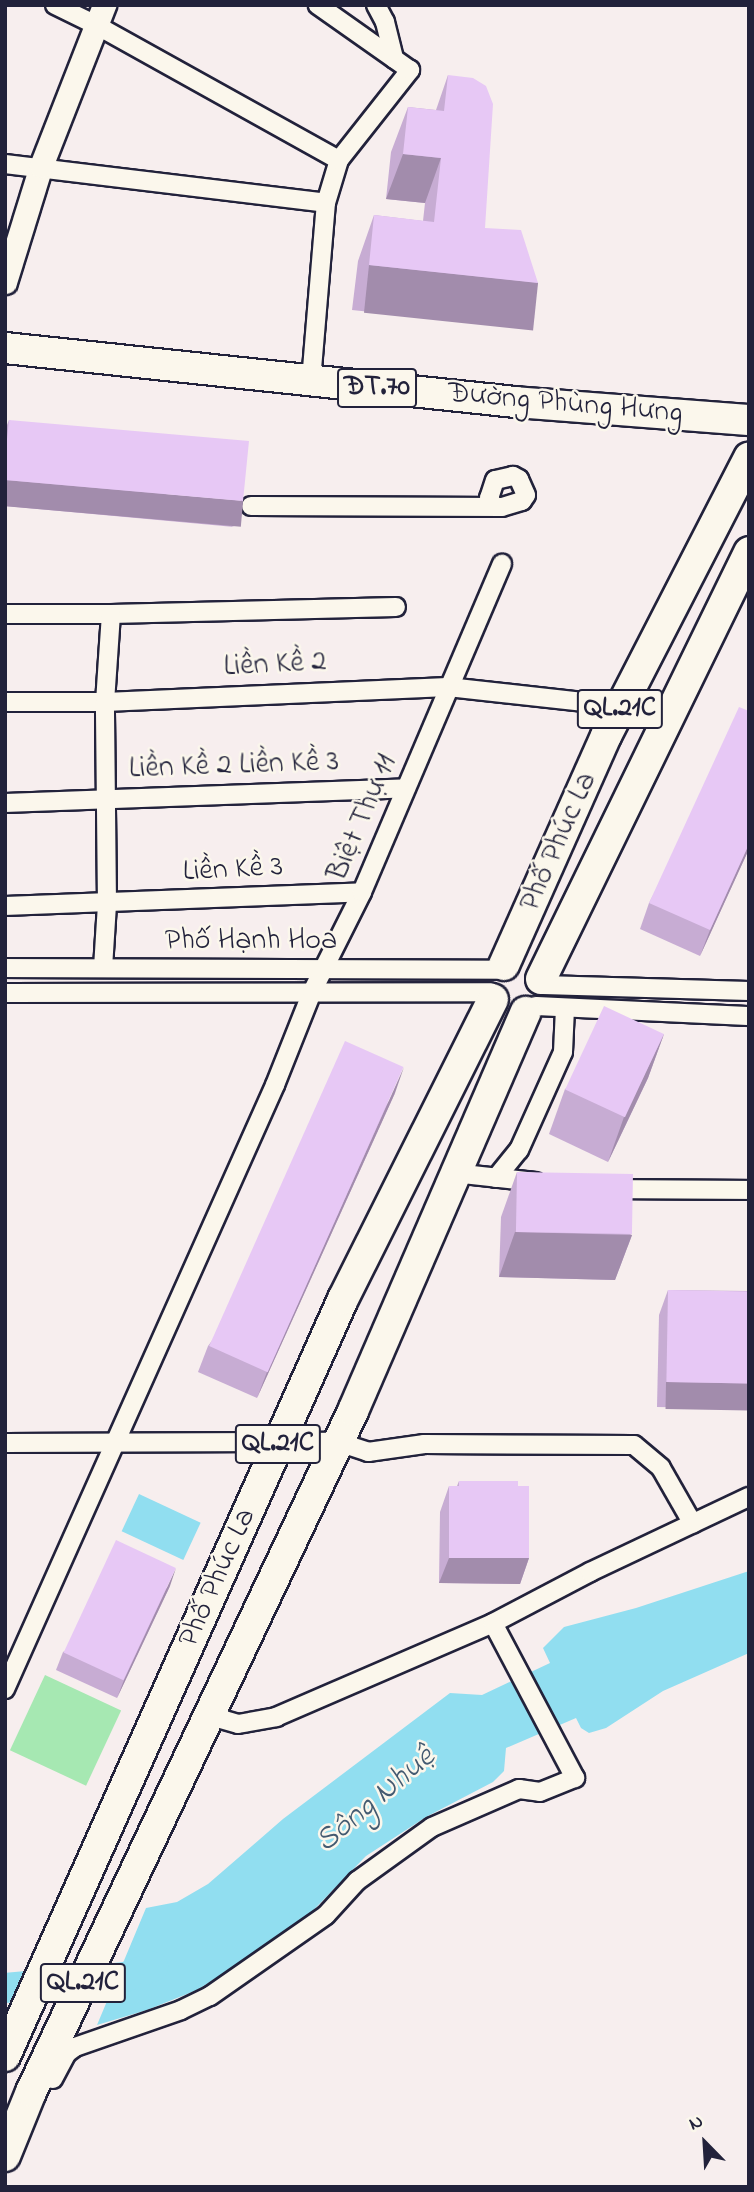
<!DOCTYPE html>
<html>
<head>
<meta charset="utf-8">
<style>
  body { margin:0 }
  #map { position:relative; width:754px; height:2192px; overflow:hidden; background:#f7eeee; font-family:"Indie Flower",sans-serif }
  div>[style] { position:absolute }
  .green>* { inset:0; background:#a6e8b2; transform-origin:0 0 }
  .water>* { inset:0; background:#91def0; transform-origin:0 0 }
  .river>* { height:30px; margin:-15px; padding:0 15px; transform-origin:15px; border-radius:15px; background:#91def0 }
  .roads { filter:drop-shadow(2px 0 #22223b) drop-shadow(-2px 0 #22223b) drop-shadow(0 2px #22223b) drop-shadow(0 -2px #22223b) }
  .minor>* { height:18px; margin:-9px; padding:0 9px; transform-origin:9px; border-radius:9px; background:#fbf7ec }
  .tertiary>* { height:23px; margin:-11.5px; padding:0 11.5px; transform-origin:11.5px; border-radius:11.5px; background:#fbf7ec }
  .primary>* { height:30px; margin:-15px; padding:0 15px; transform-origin:15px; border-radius:15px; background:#fbf7ec }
  .trunk>* { height:30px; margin:-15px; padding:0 15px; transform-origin:15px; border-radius:15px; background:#fbf7ec }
  .wall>* { inset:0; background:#c7acd3 }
  .shaded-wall>* { inset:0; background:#a28cac; transform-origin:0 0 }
  .building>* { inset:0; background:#e7c8f5; transform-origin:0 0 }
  span { translate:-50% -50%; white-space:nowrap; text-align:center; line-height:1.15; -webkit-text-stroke:5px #fbf7ec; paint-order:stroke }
  .shield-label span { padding:2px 5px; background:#fbf7ec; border:2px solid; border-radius:5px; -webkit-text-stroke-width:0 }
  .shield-label { font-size:28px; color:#22223b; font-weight:700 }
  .street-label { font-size:30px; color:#22223b }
  .water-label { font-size:32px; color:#435a71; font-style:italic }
  .frame { position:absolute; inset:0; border:7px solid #22223b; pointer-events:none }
  .north { position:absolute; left:670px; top:2108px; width:70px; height:70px; -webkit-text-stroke:5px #fbf7ec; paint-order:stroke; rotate:336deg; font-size:19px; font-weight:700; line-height:28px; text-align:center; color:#22223b }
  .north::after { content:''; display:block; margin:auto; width:24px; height:32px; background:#22223b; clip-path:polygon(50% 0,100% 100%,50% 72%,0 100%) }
</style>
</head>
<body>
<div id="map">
  <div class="green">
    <div style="left:45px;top:1675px;width:84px;height:83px;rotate:25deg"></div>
  </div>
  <div class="water">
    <div style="left:139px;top:1494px;width:68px;height:41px;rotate:25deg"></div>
    <div style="clip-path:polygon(749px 1571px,749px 1653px,663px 1691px,606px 1728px,589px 1733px,581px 1728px,576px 1718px,506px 1748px,504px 1771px,493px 1782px,426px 1817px,366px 1856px,295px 1929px,197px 1990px,147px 2010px,97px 2025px,146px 1908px,177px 1902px,208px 1884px,283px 1819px,450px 1693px,482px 1695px,550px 1663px,543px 1648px,564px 1627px,636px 1608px)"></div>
  </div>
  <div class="river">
    <div style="left:5px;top:1988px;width:121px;rotate:-5.2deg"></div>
    <div style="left:125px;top:1977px;width:30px;rotate:-20deg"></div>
  </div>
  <div class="roads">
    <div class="minor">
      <div style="left:55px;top:5px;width:46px;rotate:26deg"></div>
      <div style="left:96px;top:25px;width:278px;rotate:29.1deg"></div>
      <div style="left:376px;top:5px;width:19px;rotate:62deg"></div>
      <div style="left:385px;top:22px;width:38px;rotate:76deg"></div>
      <div style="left:5px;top:164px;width:323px;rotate:6.9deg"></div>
      <div style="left:311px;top:381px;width:179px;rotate:-85.2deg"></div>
      <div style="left:326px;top:203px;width:45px;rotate:-73.2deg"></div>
      <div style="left:339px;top:160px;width:115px;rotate:-51.7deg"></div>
      <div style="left:410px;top:70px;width:113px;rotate:-144.8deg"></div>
      <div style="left:251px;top:506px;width:251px;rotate:0.2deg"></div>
      <div style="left:502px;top:507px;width:21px;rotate:-17deg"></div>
      <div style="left:522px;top:501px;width:7px;rotate:-56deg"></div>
      <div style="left:526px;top:495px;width:17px;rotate:-114deg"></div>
      <div style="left:519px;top:479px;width:7px;rotate:-153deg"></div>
      <div style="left:513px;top:476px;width:18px;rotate:167deg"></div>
      <div style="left:495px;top:480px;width:19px;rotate:108deg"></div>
      <div style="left:489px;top:498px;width:8px;rotate:60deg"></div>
      <div style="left:5px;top:614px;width:106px"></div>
      <div style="left:111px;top:614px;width:285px;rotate:-1.4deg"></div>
      <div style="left:5px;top:702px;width:100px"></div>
      <div style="left:105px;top:702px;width:343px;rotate:-2.5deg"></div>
      <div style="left:448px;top:687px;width:174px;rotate:6.3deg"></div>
      <div style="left:5px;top:803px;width:401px;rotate:-2.1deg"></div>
      <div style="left:5px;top:906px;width:357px;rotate:-2.2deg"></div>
      <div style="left:5px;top:968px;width:492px;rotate:0.2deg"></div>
      <div style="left:103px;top:968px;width:64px;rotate:-86.4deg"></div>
      <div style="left:107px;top:904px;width:202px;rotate:-90.6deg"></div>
      <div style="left:105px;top:702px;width:88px;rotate:-86.1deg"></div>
      <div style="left:543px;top:985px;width:206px;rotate:1.7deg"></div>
      <div style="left:5px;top:993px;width:486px;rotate:-0.1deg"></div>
      <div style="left:535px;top:1006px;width:214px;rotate:2.7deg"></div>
      <div style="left:454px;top:1173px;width:82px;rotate:6.3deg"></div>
      <div style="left:496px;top:1178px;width:36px;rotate:-51deg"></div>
      <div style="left:519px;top:1150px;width:107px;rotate:-65.8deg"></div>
      <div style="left:563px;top:1052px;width:44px;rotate:-87.4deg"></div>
      <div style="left:609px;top:1189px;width:140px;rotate:0.4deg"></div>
      <div style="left:5px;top:1443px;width:333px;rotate:-0.2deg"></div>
      <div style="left:338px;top:1442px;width:32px;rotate:18deg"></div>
      <div style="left:368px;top:1452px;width:57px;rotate:-8.1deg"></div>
      <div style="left:424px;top:1444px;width:210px;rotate:0.3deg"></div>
      <div style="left:634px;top:1445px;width:35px;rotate:40deg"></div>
      <div style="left:661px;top:1468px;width:64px;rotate:60.3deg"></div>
      <div style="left:5px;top:1689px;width:662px;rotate:-65.91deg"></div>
      <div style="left:275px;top:1085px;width:100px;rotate:-68.3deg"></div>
      <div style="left:312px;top:992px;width:112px;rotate:-63.4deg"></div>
      <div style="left:362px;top:892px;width:357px;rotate:-66.9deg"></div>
      <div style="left:207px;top:1715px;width:32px;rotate:16deg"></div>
      <div style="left:238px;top:1724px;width:39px;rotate:-10deg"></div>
      <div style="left:276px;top:1717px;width:236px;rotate:-23.4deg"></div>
      <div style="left:493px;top:1623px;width:110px;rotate:-27.7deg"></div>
      <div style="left:590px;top:1572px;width:176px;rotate:-25.3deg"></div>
      <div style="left:53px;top:2079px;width:30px;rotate:-62deg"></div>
      <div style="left:67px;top:2053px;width:10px;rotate:-37deg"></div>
      <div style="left:75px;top:2047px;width:112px;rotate:-19.2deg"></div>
      <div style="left:181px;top:2010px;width:32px;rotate:-26deg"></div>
      <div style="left:210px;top:1996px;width:141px;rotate:-34.9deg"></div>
      <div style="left:326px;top:1915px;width:46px;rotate:-47.6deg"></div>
      <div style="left:357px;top:1881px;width:92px;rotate:-35.8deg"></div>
      <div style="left:432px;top:1827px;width:95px;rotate:-23.6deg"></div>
      <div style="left:519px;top:1789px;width:21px;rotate:8deg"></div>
      <div style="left:540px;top:1792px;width:38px;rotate:-22deg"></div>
      <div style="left:575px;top:1778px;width:175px;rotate:-117.9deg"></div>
    </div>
    <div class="tertiary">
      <div style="left:5px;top:282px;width:121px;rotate:-72.8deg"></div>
      <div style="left:41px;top:166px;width:173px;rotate:-68.6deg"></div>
    </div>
    <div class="primary">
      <div style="left:5px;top:348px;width:513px;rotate:6.04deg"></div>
      <div style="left:515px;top:402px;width:235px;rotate:4.4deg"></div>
    </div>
    <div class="trunk">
      <div style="left:504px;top:965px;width:251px;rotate:-66deg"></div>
      <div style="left:606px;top:736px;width:313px;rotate:-62.8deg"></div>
      <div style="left:541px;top:979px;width:475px;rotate:-64deg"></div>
      <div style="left:5px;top:2056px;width:829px;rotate:-65.94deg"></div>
      <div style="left:343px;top:1299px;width:335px;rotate:-63.4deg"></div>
      <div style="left:5px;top:2156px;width:69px;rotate:-67.9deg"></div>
      <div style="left:31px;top:2092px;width:753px;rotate:-64.69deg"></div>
      <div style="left:353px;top:1411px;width:435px;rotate:-66.6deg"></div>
    </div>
  </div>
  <div class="wall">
    <div style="clip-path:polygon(448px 75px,485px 228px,538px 283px,522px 328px,352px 310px,358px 261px,374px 215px,423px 221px,425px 203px,386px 199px,391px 152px,408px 107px,436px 110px)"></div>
    <div style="clip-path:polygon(9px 420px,234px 527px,5px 506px,5px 430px)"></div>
    <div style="clip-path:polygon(749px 711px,749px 849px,700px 956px,640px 929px,649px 903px)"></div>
    <div style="clip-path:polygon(664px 1034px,648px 1078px,608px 1162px,549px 1134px,565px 1089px)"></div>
    <div style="clip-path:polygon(395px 1093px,257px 1398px,198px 1372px,208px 1346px)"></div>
    <div style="clip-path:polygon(517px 1172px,632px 1235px,615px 1280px,499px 1277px,501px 1217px)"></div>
    <div style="clip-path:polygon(668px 1290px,749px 1291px,749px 1409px,657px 1407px,659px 1315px)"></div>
    <div style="clip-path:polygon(459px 1481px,518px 1486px,529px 1558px,520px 1584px,439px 1583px,440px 1512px,449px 1486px,457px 1486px)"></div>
    <div style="clip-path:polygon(170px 1586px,117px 1698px,56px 1670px,63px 1652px)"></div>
  </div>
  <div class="shaded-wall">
    <div style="clip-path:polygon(403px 154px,441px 158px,425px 203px,386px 199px)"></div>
    <div style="left:369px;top:265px;width:170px;height:48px;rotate:6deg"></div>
    <div style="left:5px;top:480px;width:239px;height:26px;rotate:5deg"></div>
    <div style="clip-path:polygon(749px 844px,749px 849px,700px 956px,710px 930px)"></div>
    <div style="clip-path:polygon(664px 1034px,648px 1078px,608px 1162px,624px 1117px)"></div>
    <div style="clip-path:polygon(404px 1067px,395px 1093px,257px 1398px,267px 1372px)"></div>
    <div style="clip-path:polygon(515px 1232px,632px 1235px,615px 1280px,499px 1277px)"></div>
    <div style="left:666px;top:1382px;width:83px;height:27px;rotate:1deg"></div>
    <div style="clip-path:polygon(449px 1558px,529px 1558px,520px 1584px,439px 1583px)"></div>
    <div style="clip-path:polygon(176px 1568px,170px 1586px,117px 1698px,124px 1680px)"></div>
  </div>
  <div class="building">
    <div style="clip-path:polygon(448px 75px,473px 78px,486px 86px,493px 104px,485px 228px,521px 230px,538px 283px,369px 265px,374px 215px,434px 222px,441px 158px,403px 154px,408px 107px,444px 111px)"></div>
    <div style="clip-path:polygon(9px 420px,249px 441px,243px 501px,5px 480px,5px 458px)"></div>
    <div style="clip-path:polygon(739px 707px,749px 711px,749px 844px,710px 930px,649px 903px)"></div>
    <div style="left:604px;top:1006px;width:66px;height:92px;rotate:25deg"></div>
    <div style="left:345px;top:1041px;width:64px;height:334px;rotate:24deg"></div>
    <div style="left:517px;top:1172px;width:116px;height:60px;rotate:1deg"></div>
    <div style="left:668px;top:1290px;width:81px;height:92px;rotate:1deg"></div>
    <div style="clip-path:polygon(459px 1481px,518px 1481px,518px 1486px,529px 1486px,529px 1558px,449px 1558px,449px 1486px,459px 1486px)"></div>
    <div style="left:116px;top:1540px;width:66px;height:124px;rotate:25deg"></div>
  </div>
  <div class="shield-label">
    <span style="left:377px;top:388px">ĐT.70</span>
    <span style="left:620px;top:709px">QL.21C</span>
    <span style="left:278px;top:1444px">QL.21C</span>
    <span style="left:83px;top:1983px">QL.21C</span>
  </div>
  <div class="street-label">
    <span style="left:565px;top:404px;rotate:5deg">Đường Phùng Hưng</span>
    <span style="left:275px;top:665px;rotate:-3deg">Liền Kề 2</span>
    <span style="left:234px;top:766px;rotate:-2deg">Liền Kề 2 Liền Kề 3</span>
    <span style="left:363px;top:818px;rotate:-67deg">Biệt Thự 11</span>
    <span style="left:559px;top:842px;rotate:-66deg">Phố Phúc La</span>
    <span style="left:233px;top:870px;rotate:-3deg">Liền Kề 3</span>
    <span style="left:251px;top:941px">Phố Hạnh Hoa</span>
    <span style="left:218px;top:1578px;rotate:-66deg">Phố Phúc La</span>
  </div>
  <div class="water-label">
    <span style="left:377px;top:1800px;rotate:-40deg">Sông Nhuệ</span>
  </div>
  <div class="frame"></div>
  <div class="north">N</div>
</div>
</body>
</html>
